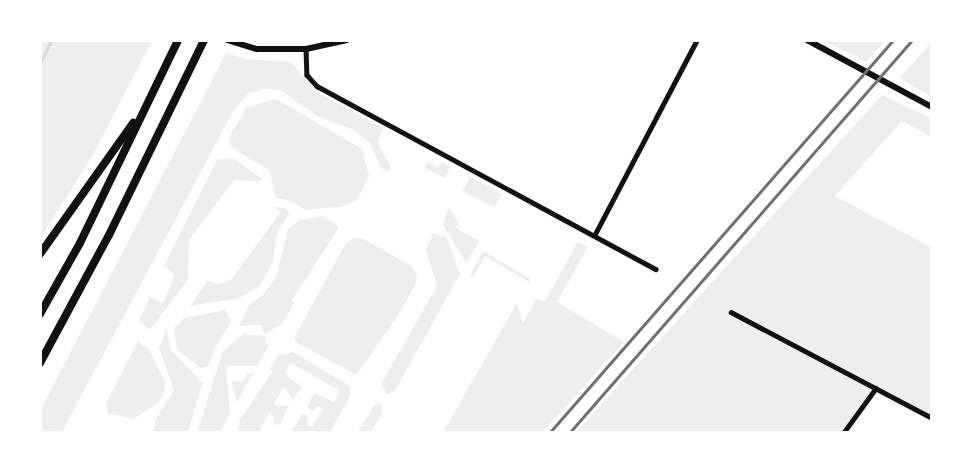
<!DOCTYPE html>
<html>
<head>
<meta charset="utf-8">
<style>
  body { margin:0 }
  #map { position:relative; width:972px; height:473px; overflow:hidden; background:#fff; font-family:"Archivo Narrow",sans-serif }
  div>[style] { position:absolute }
  .green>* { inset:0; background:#eee; transform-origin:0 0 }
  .stream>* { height:3px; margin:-1.5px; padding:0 1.5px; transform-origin:1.5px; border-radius:1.5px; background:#d9d9d9 }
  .minor>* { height:4.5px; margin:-2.25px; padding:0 2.25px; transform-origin:2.25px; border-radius:2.25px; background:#111 }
  .tertiary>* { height:6px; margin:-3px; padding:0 3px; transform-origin:3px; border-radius:3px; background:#111 }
  .motorway>* { height:8px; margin:-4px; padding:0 4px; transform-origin:4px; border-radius:4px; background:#111 }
  .rail>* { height:3px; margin:-1.5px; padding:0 1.5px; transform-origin:1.5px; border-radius:1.5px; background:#707070 }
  span { translate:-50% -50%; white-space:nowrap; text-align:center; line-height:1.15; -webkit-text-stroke:4.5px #fff; paint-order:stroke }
  .frame { position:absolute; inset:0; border:42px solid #fff; pointer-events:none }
</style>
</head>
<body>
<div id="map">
  <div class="green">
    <div style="clip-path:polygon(40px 41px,152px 41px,93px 155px,41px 237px)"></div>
    <div style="clip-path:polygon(825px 41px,885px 41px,866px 62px)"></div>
    <div style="clip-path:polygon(931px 42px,931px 97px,900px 78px)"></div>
    <div style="clip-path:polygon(226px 53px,247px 59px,291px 62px,314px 90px,384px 129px,377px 142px,391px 166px,388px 172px,381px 168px,370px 143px,354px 130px,319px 117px,280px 90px,263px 89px,248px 94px,235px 108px,62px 432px,41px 432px,41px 409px)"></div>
    <div style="clip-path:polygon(882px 95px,931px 118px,931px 137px,902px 121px,835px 196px,931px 247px,931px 418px,876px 388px,844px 432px,576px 432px)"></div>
    <div style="clip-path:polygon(276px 99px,362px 149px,369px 176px,357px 200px,340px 207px,305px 210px,291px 201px,276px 198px,269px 170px,232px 148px,229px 137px,247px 107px)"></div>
    <div style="clip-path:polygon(232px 158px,263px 179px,258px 182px,234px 180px,189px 240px,188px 280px,150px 330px,139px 321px,150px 297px,162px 303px,164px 300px,175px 275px,164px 266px,169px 255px,217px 160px)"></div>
    <div style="clip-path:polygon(443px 161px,450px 168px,444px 178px,425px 168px,428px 162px,438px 167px)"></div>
    <div style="left:470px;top:177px;width:36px;height:16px;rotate:28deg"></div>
    <div style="clip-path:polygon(275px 207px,285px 208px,290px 213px,278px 230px,272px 265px,260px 285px,240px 298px,190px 306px,208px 280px,217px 284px,231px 280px,280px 213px)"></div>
    <div style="clip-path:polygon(448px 207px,459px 223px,456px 228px,480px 241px,466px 263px,443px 225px)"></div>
    <div style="clip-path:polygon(323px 216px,338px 226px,337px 231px,292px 300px,294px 303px,283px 323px,265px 334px,261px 325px,239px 326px,249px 305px,263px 295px,276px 277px,288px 229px,300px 220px)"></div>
    <div style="clip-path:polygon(433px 233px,446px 237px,460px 274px,395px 391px,387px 395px,381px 384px,437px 286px,426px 250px)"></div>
    <div style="clip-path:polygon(354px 238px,364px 239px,411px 266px,417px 274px,416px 283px,397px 317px,356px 375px,297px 343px,294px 338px,346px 243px)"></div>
    <div style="clip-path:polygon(578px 242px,588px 247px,557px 302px,624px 342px,543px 432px,443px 432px,517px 303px,523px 323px,536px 299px,545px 301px)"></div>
    <div style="clip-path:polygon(483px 251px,531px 279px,529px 282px,485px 256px,473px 277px,470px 276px)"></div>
    <div style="clip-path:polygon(225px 310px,232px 322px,216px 345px,208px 367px,200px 368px,177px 349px,174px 328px,184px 318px)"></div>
    <div style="clip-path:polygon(167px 328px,170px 349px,203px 383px,188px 432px,153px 432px,156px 419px,174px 390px,159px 348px)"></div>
    <div style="clip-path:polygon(243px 334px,265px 336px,268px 347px,257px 366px,226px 366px,230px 413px,220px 432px,197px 432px,223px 351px)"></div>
    <div style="clip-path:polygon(138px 341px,150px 351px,165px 382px,164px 393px,158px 403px,133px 419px,108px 413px,106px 403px)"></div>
    <div style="clip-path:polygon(293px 352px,350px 386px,350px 397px,330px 432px,291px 432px,302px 414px,308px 416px,307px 425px,312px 427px,323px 409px,318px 406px,313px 411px,307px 408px,314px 393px,334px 402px,340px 391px,291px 363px,285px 374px,302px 387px,293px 400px,284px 387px,273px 405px,289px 406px,280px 425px,273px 423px,274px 416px,269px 413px,259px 432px,238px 432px,239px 421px,273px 371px,270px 369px,278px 355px)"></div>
    <div style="clip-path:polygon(254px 372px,237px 402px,231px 381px,243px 382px,247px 374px)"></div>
    <div style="clip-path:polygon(381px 404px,383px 412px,371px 432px,358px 432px,374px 405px)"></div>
  </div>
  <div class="stream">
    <div style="left:40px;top:63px;width:25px;rotate:-64deg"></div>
  </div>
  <div class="minor">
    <div style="left:306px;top:49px;width:26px;rotate:88deg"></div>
    <div style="left:307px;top:75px;width:15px;rotate:48deg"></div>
    <div style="left:317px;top:86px;width:385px;rotate:28.4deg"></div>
    <div style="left:595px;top:234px;width:219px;rotate:-62.3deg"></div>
    <div style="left:731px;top:312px;width:227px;rotate:27.8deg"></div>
    <div style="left:844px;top:432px;width:54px;rotate:-54deg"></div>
  </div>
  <div class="tertiary">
    <div style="left:227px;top:40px;width:31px;rotate:17deg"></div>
    <div style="left:257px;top:49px;width:49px"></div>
    <div style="left:306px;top:49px;width:42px;rotate:-12.4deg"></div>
    <div style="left:807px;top:40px;width:142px;rotate:28.2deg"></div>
  </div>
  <div class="motorway">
    <div style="left:40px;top:254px;width:161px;rotate:-54.6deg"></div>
    <div style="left:40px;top:314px;width:81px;rotate:-60.6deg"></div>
    <div style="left:80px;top:243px;width:225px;rotate:-64.2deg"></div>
    <div style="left:40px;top:363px;width:145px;rotate:-61.7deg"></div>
    <div style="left:109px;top:235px;width:217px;rotate:-64deg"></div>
  </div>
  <div class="rail">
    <div style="left:550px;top:432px;width:521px;rotate:-48.81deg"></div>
    <div style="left:570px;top:432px;width:520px;rotate:-48.9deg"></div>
  </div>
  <div class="frame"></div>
</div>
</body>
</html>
